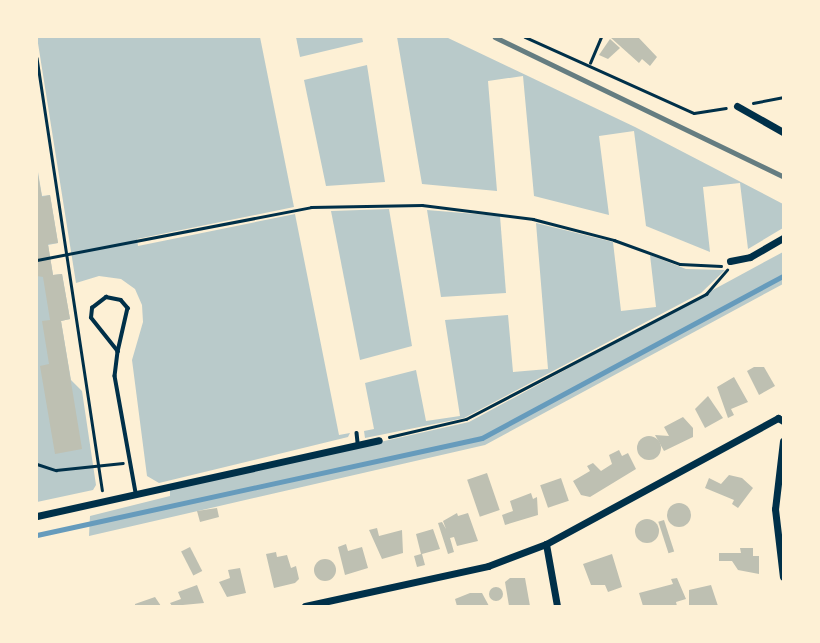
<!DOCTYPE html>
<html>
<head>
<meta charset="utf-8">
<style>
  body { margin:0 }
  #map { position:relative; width:820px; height:643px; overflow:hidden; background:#fdf0d5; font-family:"PT Sans",sans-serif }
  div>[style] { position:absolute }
  .green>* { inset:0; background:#b9caca }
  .stream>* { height:4.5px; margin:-2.25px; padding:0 2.25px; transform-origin:2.25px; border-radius:2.25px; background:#669bbc }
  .building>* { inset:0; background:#bec0b2; transform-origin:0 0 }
  .round { border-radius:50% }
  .path>* { height:2.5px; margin:-1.25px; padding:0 1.25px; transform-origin:1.25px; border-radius:1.25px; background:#003049 }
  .service>* { height:3.5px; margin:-1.75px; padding:0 1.75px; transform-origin:1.75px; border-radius:1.75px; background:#003049 }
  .minor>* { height:7px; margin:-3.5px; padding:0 3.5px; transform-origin:3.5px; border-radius:3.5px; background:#003049 }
  .rail>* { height:4.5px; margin:-2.25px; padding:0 2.25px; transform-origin:2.25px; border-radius:2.25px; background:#657d81 }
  span { translate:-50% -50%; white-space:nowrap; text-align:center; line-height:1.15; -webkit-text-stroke:5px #fdf0d5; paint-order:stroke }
  .frame { position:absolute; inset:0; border:38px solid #fdf0d5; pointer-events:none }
</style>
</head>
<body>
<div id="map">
  <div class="green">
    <div style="clip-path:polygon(37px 37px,260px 37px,294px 207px,137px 239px,138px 246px,295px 214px,339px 435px,350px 433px,348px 437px,159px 483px,147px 476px,132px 360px,143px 322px,142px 305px,135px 289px,121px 279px,99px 276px,76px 283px)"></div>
    <div style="clip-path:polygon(296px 37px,362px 37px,363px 42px,300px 57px)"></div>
    <div style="clip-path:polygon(397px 37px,446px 37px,635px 127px,783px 204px,783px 228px,748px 249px,740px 183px,703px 187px,710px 252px,646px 226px,634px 131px,599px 136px,609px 215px,534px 196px,523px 76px,488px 81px,497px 191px,422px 184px)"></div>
    <div style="clip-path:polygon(367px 65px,385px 182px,326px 186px,304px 80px)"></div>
    <div style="clip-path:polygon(37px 166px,42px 196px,50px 195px,58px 243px,48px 245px,53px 275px,62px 274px,70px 319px,61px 321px,71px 380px,82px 391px,96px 485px,93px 490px,37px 502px)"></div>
    <div style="clip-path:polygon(389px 209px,412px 346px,360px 360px,331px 211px)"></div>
    <div style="clip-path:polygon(427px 210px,500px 216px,506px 293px,441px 297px)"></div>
    <div style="clip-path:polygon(536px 223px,613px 242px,621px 311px,656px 307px,650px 255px,686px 269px,725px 270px,701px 293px,464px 418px,365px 438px,364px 431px,374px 429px,365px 383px,416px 370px,426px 421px,460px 416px,445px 320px,508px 315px,513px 372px,548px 369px)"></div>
    <div style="clip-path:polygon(783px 252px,783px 284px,485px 445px,89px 536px,90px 516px,170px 496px,170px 489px,469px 422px)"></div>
  </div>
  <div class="stream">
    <div style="left:37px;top:535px;width:455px;rotate:-12.3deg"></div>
    <div style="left:482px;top:438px;width:342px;rotate:-28.3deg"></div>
  </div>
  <div class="building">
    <div style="clip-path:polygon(610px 37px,638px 37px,657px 57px,650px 66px,642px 59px,639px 63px)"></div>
    <div style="clip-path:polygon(610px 39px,620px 48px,608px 59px,599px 55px)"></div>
    <div style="clip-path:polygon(38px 175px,42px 197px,50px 195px,58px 243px,48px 244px,53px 275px,62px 274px,70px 319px,61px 321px,82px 449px,55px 454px,40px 366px,49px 364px,42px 321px,50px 320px,43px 277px,37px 276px)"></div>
    <div style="clip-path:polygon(754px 367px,764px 367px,775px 386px,759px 395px,747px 371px)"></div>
    <div style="clip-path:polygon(734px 377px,748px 402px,731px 409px,734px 415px,728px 418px,717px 387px)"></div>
    <div style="clip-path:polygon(708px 396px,723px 418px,705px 428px,695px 409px)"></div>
    <div style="clip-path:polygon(683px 417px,693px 428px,693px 437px,664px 451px,655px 435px,669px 436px,664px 427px)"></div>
    <div class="round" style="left:637px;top:436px;width:24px;height:24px"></div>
    <div style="clip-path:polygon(619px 450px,622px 456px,628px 453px,636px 469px,590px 497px,581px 495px,573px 481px,590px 471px,587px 466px,593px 463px,601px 471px,612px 464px,609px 455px)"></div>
    <div style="left:487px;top:473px;width:39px;height:21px;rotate:71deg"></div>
    <div style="clip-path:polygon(729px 475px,742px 478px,753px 488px,738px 508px,732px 504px,734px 500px,705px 488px,709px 478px,721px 484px)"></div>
    <div style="left:561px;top:478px;width:24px;height:22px;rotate:71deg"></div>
    <div style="clip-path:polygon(531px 493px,533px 499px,537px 497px,538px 515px,505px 525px,502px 515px,513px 511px,510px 501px)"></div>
    <div class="round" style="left:667px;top:503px;width:24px;height:24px"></div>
    <div style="clip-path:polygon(217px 508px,219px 517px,200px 522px,197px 511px)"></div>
    <div style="clip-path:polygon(457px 513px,458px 516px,468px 513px,478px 541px,457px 546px,454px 537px,450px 538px,454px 552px,448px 554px,438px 523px,442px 522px,446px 529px,443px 521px)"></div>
    <div class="round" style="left:635px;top:519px;width:24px;height:24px"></div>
    <div style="left:664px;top:520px;width:33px;height:6px;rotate:72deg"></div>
    <div style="clip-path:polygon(377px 528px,379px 536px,402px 530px,403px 553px,382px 559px,369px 530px)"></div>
    <div style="clip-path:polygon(433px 529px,440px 549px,422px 554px,425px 565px,417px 567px,414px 556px,421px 554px,416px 534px)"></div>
    <div style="clip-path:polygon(346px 544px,348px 551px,362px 547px,368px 568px,345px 575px,338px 547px)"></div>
    <div style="left:190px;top:547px;width:27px;height:10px;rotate:63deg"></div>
    <div style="clip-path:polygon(740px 548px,753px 548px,753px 556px,759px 556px,759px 574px,738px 570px,732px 561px,719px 561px,719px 553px,741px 553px)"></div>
    <div style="clip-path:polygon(276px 552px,277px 557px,287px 555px,291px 568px,296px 566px,299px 579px,295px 583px,274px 588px,266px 554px)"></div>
    <div style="clip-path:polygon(612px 554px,622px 587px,608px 592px,605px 585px,591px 585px,583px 564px)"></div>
    <div class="round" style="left:314px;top:559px;width:22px;height:22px"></div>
    <div style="clip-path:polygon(240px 568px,246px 593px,227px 597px,219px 582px,230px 578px,228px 570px)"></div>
    <div style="clip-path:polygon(510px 578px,525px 578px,530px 606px,509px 606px,505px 582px)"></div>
    <div style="clip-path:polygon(677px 578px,686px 599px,676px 602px,677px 606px,643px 606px,639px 593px,673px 584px,671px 579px)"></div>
    <div style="clip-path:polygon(197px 585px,204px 603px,172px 606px,170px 603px,181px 599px,178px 592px)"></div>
    <div style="clip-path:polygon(711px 585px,718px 606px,689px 606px,689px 590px)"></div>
    <div class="round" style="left:489px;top:587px;width:14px;height:14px"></div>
    <div style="clip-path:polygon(470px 593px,482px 593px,489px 606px,457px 606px,455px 599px)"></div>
    <div style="clip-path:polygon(155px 597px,161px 606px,135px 606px,135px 604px)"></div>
  </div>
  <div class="path">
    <div style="left:525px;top:37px;width:185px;rotate:24.2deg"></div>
    <div style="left:694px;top:113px;width:32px;rotate:-9deg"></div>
    <div style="left:37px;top:58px;width:437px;rotate:81.4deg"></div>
    <div style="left:590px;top:63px;width:28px;rotate:-67deg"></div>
    <div style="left:753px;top:103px;width:31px;rotate:-11deg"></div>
    <div style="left:37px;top:260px;width:279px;rotate:-10.9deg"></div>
    <div style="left:311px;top:207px;width:111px;rotate:-1deg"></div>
    <div style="left:422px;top:205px;width:112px;rotate:7.2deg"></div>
    <div style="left:533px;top:219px;width:84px;rotate:14.5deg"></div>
    <div style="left:614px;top:240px;width:70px;rotate:20deg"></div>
    <div style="left:680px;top:264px;width:41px;rotate:2.8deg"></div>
    <div style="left:389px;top:437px;width:79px;rotate:-13.2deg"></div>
    <div style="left:466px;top:419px;width:271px;rotate:-27.5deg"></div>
    <div style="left:706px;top:294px;width:32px;rotate:-49deg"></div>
    <div style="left:37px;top:464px;width:20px;rotate:18deg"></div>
    <div style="left:56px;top:470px;width:67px;rotate:-6deg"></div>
  </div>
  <div class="service">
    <div style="left:106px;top:297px;width:15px;rotate:11deg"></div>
    <div style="left:121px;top:300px;width:11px;rotate:49deg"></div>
    <div style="left:128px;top:308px;width:45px;rotate:102.8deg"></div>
    <div style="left:118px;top:352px;width:43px;rotate:-128.5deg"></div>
    <div style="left:91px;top:318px;width:10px;rotate:-84deg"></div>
    <div style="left:92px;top:308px;width:18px;rotate:-38deg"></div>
    <div style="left:118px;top:352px;width:24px;rotate:97deg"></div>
    <div style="left:115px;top:376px;width:119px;rotate:79.8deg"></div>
    <div style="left:357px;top:433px;width:10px;rotate:84deg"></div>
  </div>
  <div class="minor">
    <div style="left:737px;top:106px;width:53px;rotate:29.5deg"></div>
    <div style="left:730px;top:261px;width:20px;rotate:-11deg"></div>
    <div style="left:750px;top:257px;width:38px;rotate:-30deg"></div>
    <div style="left:783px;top:441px;width:68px;rotate:96.7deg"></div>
    <div style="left:775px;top:509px;width:68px;rotate:83.3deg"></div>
    <div style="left:37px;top:516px;width:350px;rotate:-12.5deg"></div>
    <div style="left:546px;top:544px;width:63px;rotate:79.9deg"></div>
    <div style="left:305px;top:606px;width:187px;rotate:-12.3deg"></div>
    <div style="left:488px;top:566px;width:62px;rotate:-20.8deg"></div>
    <div style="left:546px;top:544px;width:264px;rotate:-28.5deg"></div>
    <div style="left:778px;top:418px;width:6px;rotate:31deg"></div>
  </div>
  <div class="rail">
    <div style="left:495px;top:37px;width:320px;rotate:25.8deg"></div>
  </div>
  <div class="frame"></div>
</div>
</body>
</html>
